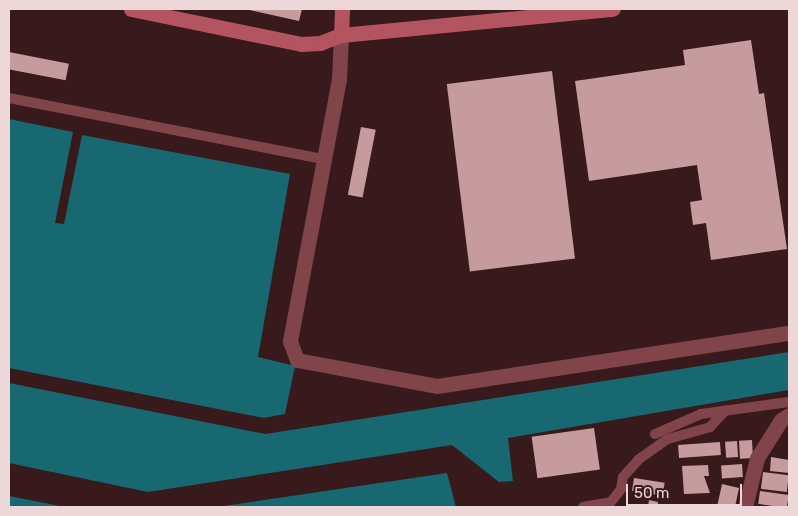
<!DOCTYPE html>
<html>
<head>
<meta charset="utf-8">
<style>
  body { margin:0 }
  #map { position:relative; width:798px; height:516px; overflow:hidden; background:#38191c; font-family:Rubik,sans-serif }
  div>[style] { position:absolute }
  .water>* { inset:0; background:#176870 }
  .building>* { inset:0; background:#c59b9e; transform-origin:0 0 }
  .lane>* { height:10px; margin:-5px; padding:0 5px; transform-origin:5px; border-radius:5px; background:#81444b }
  .street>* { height:15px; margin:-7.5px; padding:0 7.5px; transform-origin:7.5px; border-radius:7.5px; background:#81444b }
  .secondary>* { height:15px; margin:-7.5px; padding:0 7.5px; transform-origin:7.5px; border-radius:7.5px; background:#b45460 }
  span { translate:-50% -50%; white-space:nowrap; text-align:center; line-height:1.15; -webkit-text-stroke:5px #38191c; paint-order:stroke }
  .frame { position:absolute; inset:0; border:10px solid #edd7d8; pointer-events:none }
  .scale { position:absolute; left:626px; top:484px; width:116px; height:22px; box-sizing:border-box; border:2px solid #edd7d8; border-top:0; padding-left:6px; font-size:15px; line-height:18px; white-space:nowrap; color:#edd7d8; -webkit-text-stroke:4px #38191c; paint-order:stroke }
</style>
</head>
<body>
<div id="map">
  <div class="water">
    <div style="clip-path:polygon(9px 119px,73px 132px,55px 223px,64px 224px,82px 135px,290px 174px,258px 357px,295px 366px,285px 414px,264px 418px,9px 368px)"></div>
    <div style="clip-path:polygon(789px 352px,789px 390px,508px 438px,513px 481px,499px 482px,452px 445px,148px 492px,9px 463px,9px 383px,265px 434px)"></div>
    <div style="clip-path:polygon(447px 473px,456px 507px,217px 507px)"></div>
    <div style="clip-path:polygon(9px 496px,65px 507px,9px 507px)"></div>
  </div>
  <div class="building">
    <div style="clip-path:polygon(245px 9px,302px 9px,299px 21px)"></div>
    <div style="clip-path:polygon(751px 40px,759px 94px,764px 93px,787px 249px,711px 260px,706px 223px,693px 225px,690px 202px,702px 200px,697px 165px,589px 181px,575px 81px,685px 65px,683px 50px)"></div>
    <div style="left:9px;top:52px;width:61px;height:17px;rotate:11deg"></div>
    <div style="left:552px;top:71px;width:189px;height:106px;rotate:83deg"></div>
    <div style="left:361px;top:127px;width:15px;height:69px;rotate:11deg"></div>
    <div style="left:594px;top:428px;width:42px;height:63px;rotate:82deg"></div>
    <div style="left:752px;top:440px;width:18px;height:13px;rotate:87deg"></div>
    <div style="left:737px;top:441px;width:16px;height:12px;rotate:86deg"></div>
    <div style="left:720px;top:442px;width:13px;height:42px;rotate:86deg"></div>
    <div style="clip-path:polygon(771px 457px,789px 460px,789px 473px,770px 471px)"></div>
    <div style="left:742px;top:464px;width:13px;height:21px;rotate:86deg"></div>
    <div style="clip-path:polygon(708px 465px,709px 476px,704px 476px,710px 493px,684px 494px,682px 466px)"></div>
    <div style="left:763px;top:472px;width:26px;height:17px;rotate:7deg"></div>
    <div style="left:634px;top:478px;width:31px;height:13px;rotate:9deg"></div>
    <div style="clip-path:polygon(722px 484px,739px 488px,735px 507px,717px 507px)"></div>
    <div style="left:760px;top:491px;width:29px;height:13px;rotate:8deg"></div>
    <div style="clip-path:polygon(649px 500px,658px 502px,658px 507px,648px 507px)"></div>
  </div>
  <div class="lane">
    <div style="left:9px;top:98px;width:321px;rotate:11deg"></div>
    <div style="left:655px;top:434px;width:50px;rotate:-23.5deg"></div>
    <div style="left:701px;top:414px;width:89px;rotate:-7.8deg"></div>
    <div style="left:583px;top:507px;width:28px;rotate:-10deg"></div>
    <div style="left:611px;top:502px;width:16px;rotate:-52deg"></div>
    <div style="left:621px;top:489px;width:12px;rotate:-81deg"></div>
    <div style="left:623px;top:477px;width:24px;rotate:-48deg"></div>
    <div style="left:639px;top:459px;width:35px;rotate:-35deg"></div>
    <div style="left:668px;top:439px;width:44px;rotate:-15.9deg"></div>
    <div style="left:710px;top:427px;width:23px;rotate:-47deg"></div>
  </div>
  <div class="street">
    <div style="left:341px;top:35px;width:44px;rotate:92.6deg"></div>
    <div style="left:339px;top:79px;width:267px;rotate:100.6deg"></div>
    <div style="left:290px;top:341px;width:20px;rotate:70deg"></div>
    <div style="left:297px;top:360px;width:142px;rotate:10.5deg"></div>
    <div style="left:437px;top:386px;width:356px;rotate:-8.6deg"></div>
    <div style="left:745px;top:507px;width:50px;rotate:-76.2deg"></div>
    <div style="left:757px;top:458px;width:45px;rotate:-57.7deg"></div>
    <div style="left:781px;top:420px;width:9px;rotate:-32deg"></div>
  </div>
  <div class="secondary">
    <div style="left:131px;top:9px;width:174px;rotate:11.6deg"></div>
    <div style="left:301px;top:44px;width:19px;rotate:-3deg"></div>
    <div style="left:320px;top:43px;width:22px;rotate:-21deg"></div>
    <div style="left:342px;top:9px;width:26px;rotate:92deg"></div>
    <div style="left:341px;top:35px;width:273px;rotate:-5.5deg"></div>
  </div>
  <div class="frame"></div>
  <div class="scale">50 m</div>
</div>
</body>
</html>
